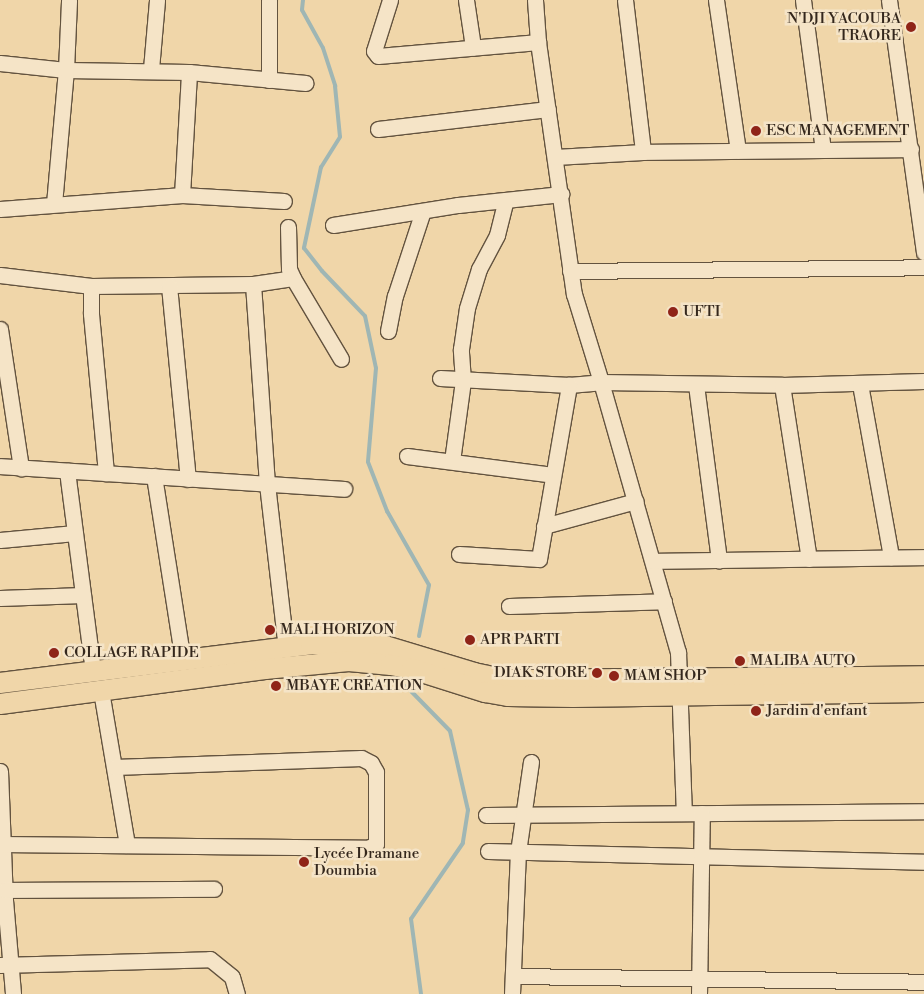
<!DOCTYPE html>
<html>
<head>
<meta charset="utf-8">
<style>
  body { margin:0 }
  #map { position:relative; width:924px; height:994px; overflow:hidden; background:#f0d6a9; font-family:"Libre Bodoni",serif }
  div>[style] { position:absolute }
  .stream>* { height:4px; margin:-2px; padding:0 2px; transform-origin:2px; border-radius:2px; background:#9fb6b4 }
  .roads { filter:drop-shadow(1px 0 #63533f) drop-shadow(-1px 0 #63533f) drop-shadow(0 1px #63533f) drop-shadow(0 -1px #63533f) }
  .minor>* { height:15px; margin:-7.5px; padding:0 7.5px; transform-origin:7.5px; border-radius:7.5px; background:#f5e4c7 }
  .major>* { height:20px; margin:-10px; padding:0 10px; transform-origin:10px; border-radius:10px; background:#f0d6a9 }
  .dots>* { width:14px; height:14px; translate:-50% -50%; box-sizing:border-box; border:2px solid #f5e4c7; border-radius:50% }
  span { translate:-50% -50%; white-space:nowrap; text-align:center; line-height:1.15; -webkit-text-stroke:5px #f5e4c7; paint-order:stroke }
  .poi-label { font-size:15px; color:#34271c }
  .right { translate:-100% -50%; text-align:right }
  .left { translate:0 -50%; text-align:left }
</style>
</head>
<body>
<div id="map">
  <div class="stream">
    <div style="left:303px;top:0;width:10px;rotate:96deg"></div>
    <div style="left:302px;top:10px;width:43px;rotate:61.1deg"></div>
    <div style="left:323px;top:48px;width:40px;rotate:72deg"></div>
    <div style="left:335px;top:86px;width:51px;rotate:84.4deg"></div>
    <div style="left:340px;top:137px;width:36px;rotate:122deg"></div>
    <div style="left:321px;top:167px;width:83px;rotate:101.9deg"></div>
    <div style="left:304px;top:248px;width:29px;rotate:52deg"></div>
    <div style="left:322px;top:271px;width:62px;rotate:46.3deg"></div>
    <div style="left:365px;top:316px;width:53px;rotate:78.1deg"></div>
    <div style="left:376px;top:368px;width:94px;rotate:94.9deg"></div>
    <div style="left:368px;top:462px;width:53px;rotate:68.8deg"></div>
    <div style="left:387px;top:511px;width:85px;rotate:60.4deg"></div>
    <div style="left:429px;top:585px;width:52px;rotate:101.1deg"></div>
    <div style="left:406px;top:686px;width:63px;rotate:45.6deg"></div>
    <div style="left:450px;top:731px;width:81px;rotate:77.2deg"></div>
    <div style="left:468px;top:810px;width:33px;rotate:99deg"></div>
    <div style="left:463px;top:843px;width:92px;rotate:124.4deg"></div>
    <div style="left:411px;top:919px;width:76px;rotate:82.4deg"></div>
  </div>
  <div class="roads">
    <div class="minor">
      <div style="left:269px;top:0;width:80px;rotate:90deg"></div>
      <div style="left:390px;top:0;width:53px;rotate:107.4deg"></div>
      <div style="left:374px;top:51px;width:6px;rotate:51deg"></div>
      <div style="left:378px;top:56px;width:161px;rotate:-5deg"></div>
      <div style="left:466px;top:0;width:48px;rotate:81.5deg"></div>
      <div style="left:535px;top:0;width:42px;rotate:85.9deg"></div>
      <div style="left:538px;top:42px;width:255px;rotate:81.9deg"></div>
      <div style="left:574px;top:294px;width:92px;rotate:72.9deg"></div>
      <div style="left:601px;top:382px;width:281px;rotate:74.1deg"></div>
      <div style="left:678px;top:652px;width:161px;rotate:87.9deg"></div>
      <div style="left:625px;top:0;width:153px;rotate:83.2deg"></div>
      <div style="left:716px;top:0;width:152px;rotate:81.7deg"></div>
      <div style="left:803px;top:0;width:151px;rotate:82.4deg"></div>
      <div style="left:889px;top:0;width:255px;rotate:82.1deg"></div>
      <div style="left:0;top:63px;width:66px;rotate:6.1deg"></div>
      <div style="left:66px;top:70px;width:123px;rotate:0.9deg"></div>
      <div style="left:189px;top:72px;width:117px;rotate:5.4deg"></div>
      <div style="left:151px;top:69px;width:69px;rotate:-85deg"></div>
      <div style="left:378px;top:129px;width:171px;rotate:-6.7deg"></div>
      <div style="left:555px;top:157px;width:88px;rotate:-3.3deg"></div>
      <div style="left:643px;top:152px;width:268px;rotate:-0.6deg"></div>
      <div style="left:182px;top:195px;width:123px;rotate:-86.7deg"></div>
      <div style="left:54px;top:204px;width:135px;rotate:-84.9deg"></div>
      <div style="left:66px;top:70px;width:70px;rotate:-87.5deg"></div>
      <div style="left:0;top:209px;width:183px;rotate:-4.4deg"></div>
      <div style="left:182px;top:195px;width:102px;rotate:3.4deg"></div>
      <div style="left:333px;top:225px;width:127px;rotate:-9.1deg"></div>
      <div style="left:458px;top:205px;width:104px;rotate:-6.1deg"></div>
      <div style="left:288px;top:227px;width:42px;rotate:88.6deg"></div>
      <div style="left:289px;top:269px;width:10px;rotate:66deg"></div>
      <div style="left:293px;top:278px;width:94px;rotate:59.3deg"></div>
      <div style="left:570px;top:271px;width:354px;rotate:-0.6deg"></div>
      <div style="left:0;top:275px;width:92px;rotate:6.9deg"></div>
      <div style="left:91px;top:286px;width:162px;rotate:-0.7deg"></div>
      <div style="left:253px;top:284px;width:40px;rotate:-8.5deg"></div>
      <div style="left:253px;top:284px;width:200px;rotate:86deg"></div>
      <div style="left:267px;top:484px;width:164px;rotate:83.4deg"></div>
      <div style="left:91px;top:286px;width:28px;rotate:90deg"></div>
      <div style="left:91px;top:314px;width:160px;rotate:84.6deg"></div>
      <div style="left:169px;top:286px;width:194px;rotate:84.4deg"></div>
      <div style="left:0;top:329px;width:141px;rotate:81.4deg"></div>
      <div style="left:388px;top:331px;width:36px;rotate:-79deg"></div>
      <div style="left:395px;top:296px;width:89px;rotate:-71.8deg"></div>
      <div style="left:440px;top:378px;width:129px;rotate:3.1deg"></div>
      <div style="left:569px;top:385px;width:32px;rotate:-5deg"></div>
      <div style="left:601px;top:382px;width:181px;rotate:0.9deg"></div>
      <div style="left:782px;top:385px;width:142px;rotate:-1.6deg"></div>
      <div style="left:860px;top:384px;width:176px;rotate:79.8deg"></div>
      <div style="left:696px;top:385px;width:177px;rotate:82.5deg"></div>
      <div style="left:782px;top:385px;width:176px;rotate:81.2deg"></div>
      <div style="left:407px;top:456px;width:147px;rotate:7.4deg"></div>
      <div style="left:452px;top:461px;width:81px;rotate:-82.2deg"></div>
      <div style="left:463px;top:381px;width:32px;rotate:-94deg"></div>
      <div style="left:461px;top:349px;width:41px;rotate:-81.7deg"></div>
      <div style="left:467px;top:308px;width:41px;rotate:-72.9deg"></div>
      <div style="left:479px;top:269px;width:38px;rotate:-62deg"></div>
      <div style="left:497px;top:235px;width:36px;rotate:-76deg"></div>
      <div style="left:0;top:466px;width:345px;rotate:3.8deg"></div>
      <div style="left:67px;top:471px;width:201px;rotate:82.6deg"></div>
      <div style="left:154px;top:476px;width:187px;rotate:81.1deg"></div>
      <div style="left:544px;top:526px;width:95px;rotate:-15.2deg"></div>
      <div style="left:0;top:540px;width:75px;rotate:-5.3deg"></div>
      <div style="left:459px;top:554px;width:80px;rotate:3.6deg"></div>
      <div style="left:539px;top:559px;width:177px;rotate:-80.2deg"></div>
      <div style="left:653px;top:561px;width:271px;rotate:-0.8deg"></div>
      <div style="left:0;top:598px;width:83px;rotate:-2.1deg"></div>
      <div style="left:509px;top:606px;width:155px;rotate:-1.8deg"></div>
      <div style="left:101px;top:691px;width:156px;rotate:80.4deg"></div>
      <div style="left:0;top:771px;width:129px;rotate:87.8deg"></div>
      <div style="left:5px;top:900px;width:94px;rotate:85.1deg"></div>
      <div style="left:486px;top:815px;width:438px;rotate:-0.5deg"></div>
      <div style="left:0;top:844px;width:368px;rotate:0.6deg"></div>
      <div style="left:368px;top:848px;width:9px;rotate:-27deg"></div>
      <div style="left:376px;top:844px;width:72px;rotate:-90deg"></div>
      <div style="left:376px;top:772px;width:10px;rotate:-119deg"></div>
      <div style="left:371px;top:763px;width:11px;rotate:-153deg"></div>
      <div style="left:361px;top:758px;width:246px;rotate:177.9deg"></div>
      <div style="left:488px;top:851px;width:436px;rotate:1.4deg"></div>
      <div style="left:5px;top:890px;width:209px;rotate:-0.3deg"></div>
      <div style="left:0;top:965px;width:210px;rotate:-1.6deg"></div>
      <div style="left:210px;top:959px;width:28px;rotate:39deg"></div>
      <div style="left:232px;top:977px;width:18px;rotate:74deg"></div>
      <div style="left:513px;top:976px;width:411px;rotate:0.8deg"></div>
      <div style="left:512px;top:994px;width:142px;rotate:-87.6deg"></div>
      <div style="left:518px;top:852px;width:91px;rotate:-81.8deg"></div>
      <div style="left:699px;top:994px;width:181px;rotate:-89.1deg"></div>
    </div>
    <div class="major">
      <div style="left:0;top:683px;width:313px;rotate:-7.1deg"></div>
      <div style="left:311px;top:644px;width:71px;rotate:0.8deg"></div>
      <div style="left:382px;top:645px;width:96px;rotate:16.9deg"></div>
      <div style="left:474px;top:673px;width:34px;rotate:12deg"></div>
      <div style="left:507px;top:680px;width:417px;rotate:-0.5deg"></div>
      <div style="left:0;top:704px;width:267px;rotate:-7.5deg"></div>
      <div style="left:265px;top:669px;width:84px;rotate:-5.4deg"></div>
      <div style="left:349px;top:661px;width:42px;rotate:5.4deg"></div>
      <div style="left:391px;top:665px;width:21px;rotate:11deg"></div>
      <div style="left:412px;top:669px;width:77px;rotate:17.5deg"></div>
      <div style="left:485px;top:692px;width:23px;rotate:10deg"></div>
      <div style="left:508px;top:696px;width:65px;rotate:0.9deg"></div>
      <div style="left:573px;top:697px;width:351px;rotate:-0.8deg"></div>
    </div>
  </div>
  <div class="dots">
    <div style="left:911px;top:27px;background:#8f2418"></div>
    <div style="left:756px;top:131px;background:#8f2418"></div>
    <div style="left:673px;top:312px;background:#8f2418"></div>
    <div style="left:270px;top:630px;background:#8f2418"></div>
    <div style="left:470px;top:640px;background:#8f2418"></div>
    <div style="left:54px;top:653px;background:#8f2418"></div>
    <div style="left:740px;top:661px;background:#8f2418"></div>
    <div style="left:597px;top:673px;background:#8f2418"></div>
    <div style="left:614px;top:676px;background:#8f2418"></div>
    <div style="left:276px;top:686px;background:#8f2418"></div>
    <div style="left:756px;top:711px;background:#8f2418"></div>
    <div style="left:304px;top:862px;background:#8f2418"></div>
  </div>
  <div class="poi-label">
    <span class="right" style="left:901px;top:27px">N'DJI YACOUBA<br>TRAORE</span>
    <span class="left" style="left:766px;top:131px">ESC MANAGEMENT</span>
    <span class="left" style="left:683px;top:312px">UFTI</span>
    <span class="left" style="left:280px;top:630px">MALI HORIZON</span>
    <span class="left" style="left:480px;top:640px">APR PARTI</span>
    <span class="left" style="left:64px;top:653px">COLLAGE RAPIDE</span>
    <span class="left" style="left:750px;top:661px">MALIBA AUTO</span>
    <span class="right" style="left:587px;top:673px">DIAK STORE</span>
    <span class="left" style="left:624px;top:676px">MAM SHOP</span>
    <span class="left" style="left:286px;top:686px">MBAYE CRÉATION</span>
    <span class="left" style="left:766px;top:711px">Jardin d'enfant</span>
    <span class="left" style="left:314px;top:862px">Lycée Dramane<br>Doumbia</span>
  </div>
</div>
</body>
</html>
